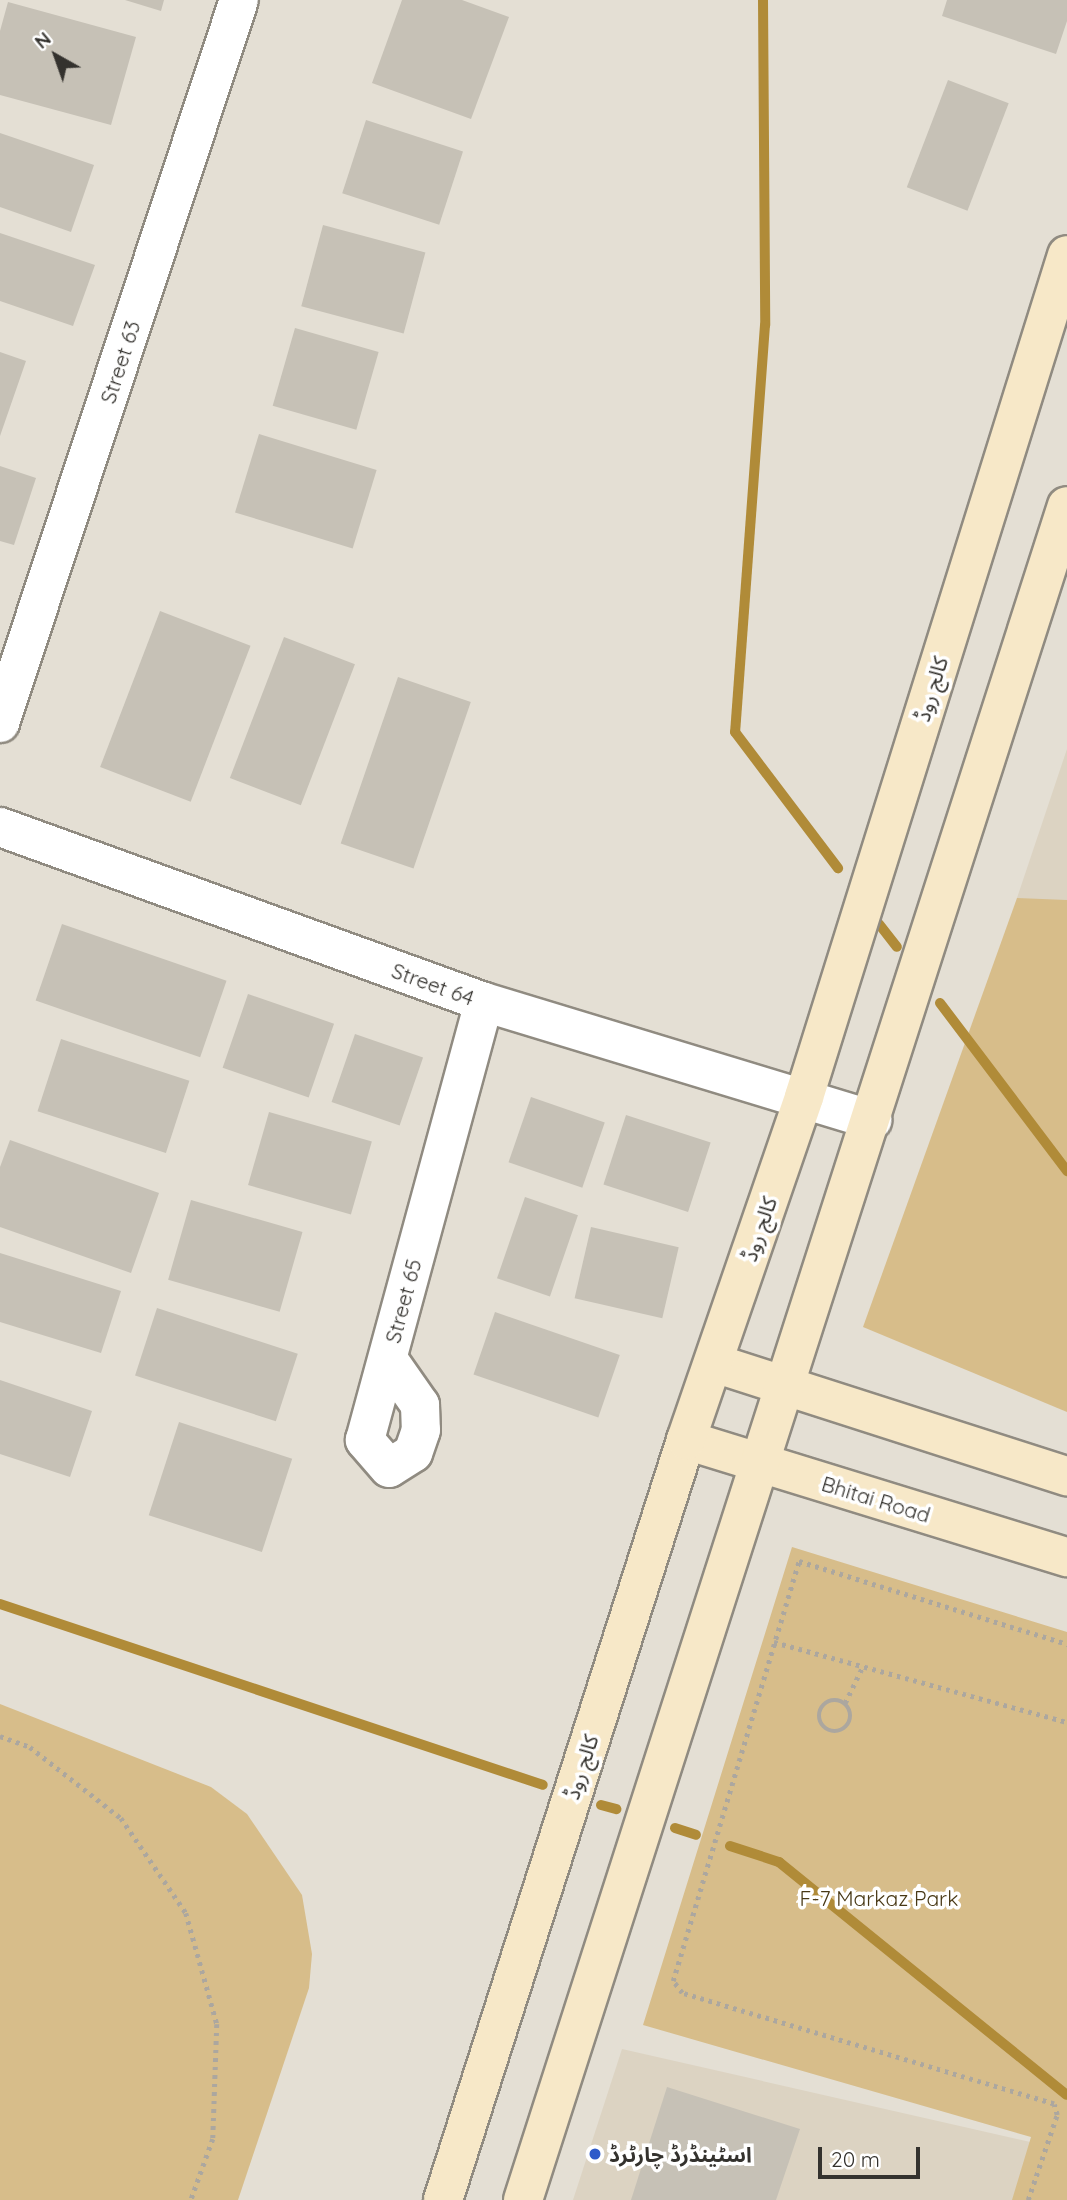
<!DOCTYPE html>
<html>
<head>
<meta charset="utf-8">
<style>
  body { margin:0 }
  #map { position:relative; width:1067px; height:2200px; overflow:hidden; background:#e4dfd4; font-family:Quicksand,"Noto Sans Arabic",sans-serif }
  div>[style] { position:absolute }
  .built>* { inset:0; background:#dcd3c2 }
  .green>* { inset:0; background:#d7bd8a }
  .stream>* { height:10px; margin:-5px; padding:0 5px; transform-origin:5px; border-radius:5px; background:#b08b38 }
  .building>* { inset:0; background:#c6c1b6; transform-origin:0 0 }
  .path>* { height:4.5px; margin-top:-2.25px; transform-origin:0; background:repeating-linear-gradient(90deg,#aca79f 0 3.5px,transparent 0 8.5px) }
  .path>.ring { margin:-2.25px; padding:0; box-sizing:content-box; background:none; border:4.5px solid #aca79f; border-radius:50% }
  .roads { filter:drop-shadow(2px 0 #908b81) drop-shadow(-2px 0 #908b81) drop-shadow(0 2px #908b81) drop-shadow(0 -2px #908b81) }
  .street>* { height:38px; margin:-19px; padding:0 19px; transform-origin:19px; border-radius:19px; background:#fff }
  .secondary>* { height:38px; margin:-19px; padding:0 19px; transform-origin:19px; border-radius:19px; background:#f7e8c8 }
  .dots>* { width:19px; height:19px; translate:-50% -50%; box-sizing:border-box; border:4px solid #fff; border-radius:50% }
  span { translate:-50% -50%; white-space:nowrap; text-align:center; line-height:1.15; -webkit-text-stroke:7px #fff; paint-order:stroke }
  .street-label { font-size:21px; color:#34322e }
  .park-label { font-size:21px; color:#483815 }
  .poi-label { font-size:21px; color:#34322e; font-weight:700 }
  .left { translate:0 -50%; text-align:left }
  .north { position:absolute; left:21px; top:21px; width:70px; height:70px; -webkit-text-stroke:5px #fff; paint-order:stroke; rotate:320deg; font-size:19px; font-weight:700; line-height:28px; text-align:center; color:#34322e }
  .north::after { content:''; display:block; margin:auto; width:24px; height:32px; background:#34322e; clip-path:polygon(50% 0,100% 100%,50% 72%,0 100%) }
  .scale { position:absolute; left:818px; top:2147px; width:102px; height:32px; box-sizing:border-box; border:4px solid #34322e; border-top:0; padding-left:9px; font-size:21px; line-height:24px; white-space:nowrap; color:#34322e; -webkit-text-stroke:5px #fff; paint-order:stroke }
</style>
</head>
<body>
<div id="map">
  <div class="built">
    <div style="clip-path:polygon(1067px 749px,1067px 1037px,995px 1017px,1017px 898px)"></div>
    <div style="clip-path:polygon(622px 2049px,1039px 2144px,1018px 2200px,573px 2200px)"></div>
  </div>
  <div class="green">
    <div style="clip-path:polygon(1017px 898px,1067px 900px,1067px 1412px,863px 1327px)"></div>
    <div style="clip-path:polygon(792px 1547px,1067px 1632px,1067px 2200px,1012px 2200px,1031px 2137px,643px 2025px)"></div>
    <div style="clip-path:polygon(0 1704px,211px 1787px,247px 1814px,302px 1895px,312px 1954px,309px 1988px,238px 2200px,0 2200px)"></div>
  </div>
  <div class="stream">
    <div style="left:763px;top:0;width:325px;rotate:89.6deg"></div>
    <div style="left:765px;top:325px;width:408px;rotate:94.2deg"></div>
    <div style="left:735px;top:732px;width:171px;rotate:52.9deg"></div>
    <div style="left:879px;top:924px;width:29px;rotate:52deg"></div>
    <div style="left:940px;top:1003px;width:211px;rotate:52.9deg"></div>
    <div style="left:0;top:1604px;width:572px;rotate:18.43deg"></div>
    <div style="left:601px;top:1805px;width:16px;rotate:15deg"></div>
    <div style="left:675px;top:1828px;width:22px;rotate:18deg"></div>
    <div style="left:730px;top:1846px;width:52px;rotate:18.1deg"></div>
    <div style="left:779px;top:1862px;width:370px;rotate:39deg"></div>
  </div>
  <div class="building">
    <div style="clip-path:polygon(125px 0,164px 0,161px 11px)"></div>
    <div style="clip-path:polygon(402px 0,462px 0,509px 17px,471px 119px,372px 83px)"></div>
    <div style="clip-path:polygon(947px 0,1067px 0,1067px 21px,1056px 54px,942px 16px)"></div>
    <div style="clip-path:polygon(8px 2px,136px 37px,111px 125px,0 95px,0 31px)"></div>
    <div style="left:948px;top:80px;width:65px;height:115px;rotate:21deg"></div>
    <div style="left:366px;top:120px;width:102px;height:77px;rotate:18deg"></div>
    <div style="clip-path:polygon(0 133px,94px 165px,71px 232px,0 207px)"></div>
    <div style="left:323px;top:225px;width:106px;height:84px;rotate:15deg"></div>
    <div style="clip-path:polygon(0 233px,95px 265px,73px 326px,0 301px)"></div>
    <div style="left:295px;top:328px;width:87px;height:81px;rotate:16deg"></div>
    <div style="clip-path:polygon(0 352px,26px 361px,0 436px)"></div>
    <div style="left:259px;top:434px;width:123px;height:82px;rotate:17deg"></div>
    <div style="clip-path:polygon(0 466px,36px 478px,14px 545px,0 541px)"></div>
    <div style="left:160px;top:611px;width:97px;height:167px;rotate:21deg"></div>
    <div style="left:284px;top:637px;width:76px;height:151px;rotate:21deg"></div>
    <div style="left:398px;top:677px;width:77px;height:176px;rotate:19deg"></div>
    <div style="left:62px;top:924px;width:174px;height:81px;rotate:19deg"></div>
    <div style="left:248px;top:994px;width:91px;height:78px;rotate:19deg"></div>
    <div style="left:355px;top:1034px;width:72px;height:72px;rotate:19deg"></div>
    <div style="left:61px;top:1039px;width:135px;height:76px;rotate:18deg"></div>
    <div style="left:531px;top:1097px;width:78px;height:69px;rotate:19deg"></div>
    <div style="left:269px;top:1112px;width:107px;height:76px;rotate:16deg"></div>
    <div style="left:626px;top:1115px;width:89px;height:73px;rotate:18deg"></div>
    <div style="clip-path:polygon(10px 1140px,159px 1193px,131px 1273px,0 1227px,0 1167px)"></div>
    <div style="left:525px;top:1197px;width:56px;height:86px;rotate:19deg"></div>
    <div style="left:191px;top:1200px;width:116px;height:83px;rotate:16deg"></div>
    <div style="left:591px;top:1227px;width:90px;height:73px;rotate:13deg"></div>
    <div style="clip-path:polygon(0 1253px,121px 1291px,101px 1353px,0 1322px)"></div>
    <div style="left:157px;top:1308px;width:148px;height:71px;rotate:18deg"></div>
    <div style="left:495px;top:1312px;width:132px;height:66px;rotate:19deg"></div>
    <div style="clip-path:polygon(0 1380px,92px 1411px,70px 1477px,0 1454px)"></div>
    <div style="left:179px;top:1422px;width:119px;height:98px;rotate:18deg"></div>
    <div style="clip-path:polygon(667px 2087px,800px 2129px,776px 2200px,631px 2200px)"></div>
  </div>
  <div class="path">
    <div style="left:774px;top:1642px;width:304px;rotate:15.3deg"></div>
    <div class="ring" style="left:819px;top:1700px;width:27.5px;height:27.5px"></div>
    <div style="left:845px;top:1703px;width:41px;rotate:-64.1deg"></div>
    <div style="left:0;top:1736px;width:32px;rotate:20deg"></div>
    <div style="left:30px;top:1747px;width:115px;rotate:38deg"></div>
    <div style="left:121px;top:1818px;width:115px;rotate:55.6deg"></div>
    <div style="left:186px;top:1913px;width:115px;rotate:74.4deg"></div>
    <div style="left:217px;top:2024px;width:115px;rotate:92deg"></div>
    <div style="left:213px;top:2139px;width:65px;rotate:109.8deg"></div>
    <div style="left:1028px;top:2200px;width:90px;rotate:-71.2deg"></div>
    <div style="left:1057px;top:2115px;width:11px;rotate:-105deg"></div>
    <div style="left:1054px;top:2104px;width:388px;rotate:-163.4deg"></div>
    <div style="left:682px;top:1993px;width:15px;rotate:-127deg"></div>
    <div style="left:673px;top:1981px;width:438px;rotate:-73.3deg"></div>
    <div style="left:799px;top:1561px;width:281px;rotate:17.2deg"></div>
  </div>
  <div class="roads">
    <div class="street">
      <div style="left:0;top:723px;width:761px;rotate:-71.71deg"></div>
      <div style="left:0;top:827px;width:515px;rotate:19.88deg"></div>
      <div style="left:484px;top:1002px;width:406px;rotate:16.9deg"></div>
      <div style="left:392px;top:1365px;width:49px;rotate:55deg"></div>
      <div style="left:420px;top:1405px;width:25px;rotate:88deg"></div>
      <div style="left:421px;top:1430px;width:24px;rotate:109deg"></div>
      <div style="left:413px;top:1453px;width:28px;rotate:148deg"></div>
      <div style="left:389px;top:1468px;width:37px;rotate:-131deg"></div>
      <div style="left:365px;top:1440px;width:454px;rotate:-74.8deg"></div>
    </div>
    <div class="secondary">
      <div style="left:714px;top:1363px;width:371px;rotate:17.8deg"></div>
      <div style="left:686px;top:1440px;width:399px;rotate:17.1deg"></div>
      <div style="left:443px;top:2200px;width:798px;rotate:-72.27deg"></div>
      <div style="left:686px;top:1440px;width:363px;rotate:-71deg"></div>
      <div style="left:804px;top:1097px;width:882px;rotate:-72.65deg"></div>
      <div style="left:523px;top:2200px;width:1779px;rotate:-72.2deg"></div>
    </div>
  </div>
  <div class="dots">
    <div style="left:595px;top:2154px;background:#2e5ac9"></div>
  </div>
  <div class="street-label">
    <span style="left:120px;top:362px;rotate:-72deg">Street 63</span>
    <span style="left:931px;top:689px;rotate:-73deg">کالج روڈ</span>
    <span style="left:433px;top:984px;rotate:20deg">Street 64</span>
    <span style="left:759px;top:1229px;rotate:-71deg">کالج روڈ</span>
    <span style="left:403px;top:1301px;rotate:-75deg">Street 65</span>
    <span style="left:876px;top:1499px;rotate:17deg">Bhitai Road</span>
    <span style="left:581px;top:1767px;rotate:-72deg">کالج روڈ</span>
  </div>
  <div class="park-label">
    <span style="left:879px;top:1898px">F-7 Markaz Park</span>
  </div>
  <div class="poi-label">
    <span class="left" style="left:609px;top:2154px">اسٹینڈرڈ چارٹرڈ</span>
  </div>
  <div class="north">N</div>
  <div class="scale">20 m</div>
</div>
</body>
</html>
